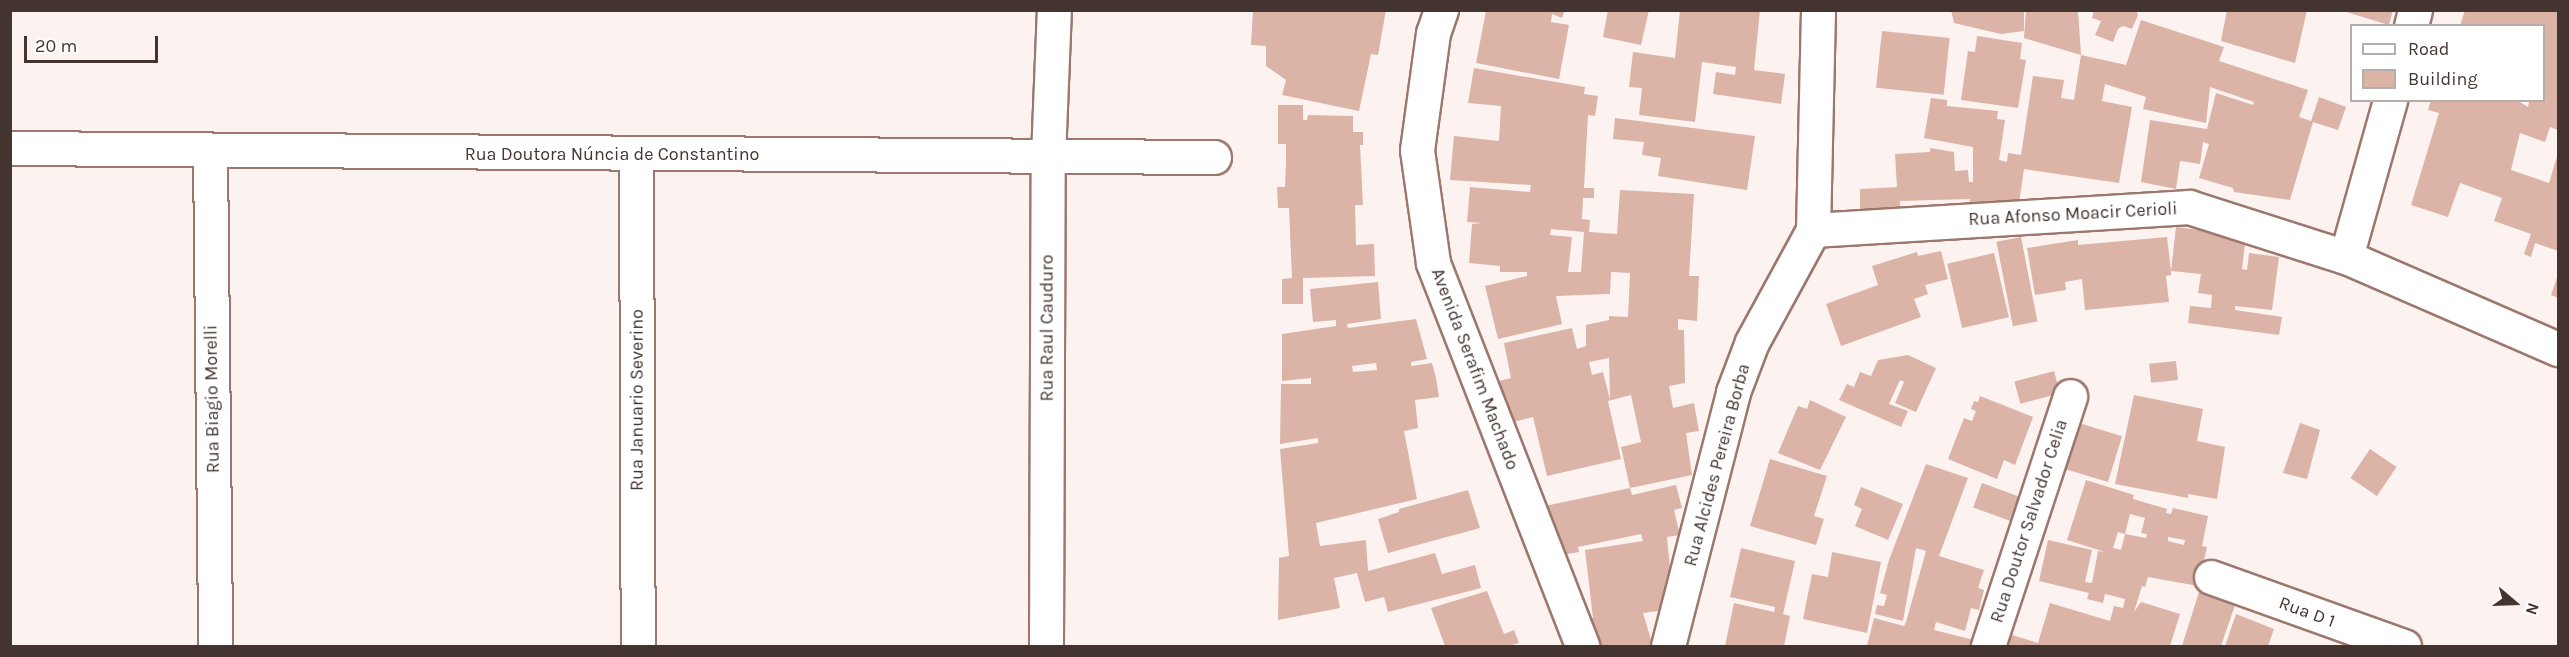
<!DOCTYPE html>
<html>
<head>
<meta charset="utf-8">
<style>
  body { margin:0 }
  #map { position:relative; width:2569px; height:657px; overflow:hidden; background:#fcf3f1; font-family:Karla,sans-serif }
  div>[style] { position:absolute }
  .building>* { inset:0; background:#dbb3a7; transform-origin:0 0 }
  .roads { filter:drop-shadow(2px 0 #9c776c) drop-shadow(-2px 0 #9c776c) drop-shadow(0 2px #9c776c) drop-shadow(0 -2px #9c776c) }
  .minor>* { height:33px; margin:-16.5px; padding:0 16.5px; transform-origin:16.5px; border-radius:16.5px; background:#fff }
  .tertiary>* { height:33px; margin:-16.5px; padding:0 16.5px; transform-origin:16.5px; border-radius:16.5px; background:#fff }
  span { translate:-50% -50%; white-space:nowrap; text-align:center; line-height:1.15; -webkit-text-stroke:6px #fff; paint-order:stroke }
  .street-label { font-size:18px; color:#44342f }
  .frame { position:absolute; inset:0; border:12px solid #44342f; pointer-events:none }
  .legend { position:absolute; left:2350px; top:24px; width:195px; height:78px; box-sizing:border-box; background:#fff; border:2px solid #b4aeac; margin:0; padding:8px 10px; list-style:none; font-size:18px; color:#44342f }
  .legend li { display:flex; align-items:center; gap:12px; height:30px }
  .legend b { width:30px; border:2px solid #b4aeac }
  .north { position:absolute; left:2485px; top:573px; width:60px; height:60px; -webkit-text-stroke:4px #fff; paint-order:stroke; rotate:109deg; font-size:16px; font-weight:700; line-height:24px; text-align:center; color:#44342f }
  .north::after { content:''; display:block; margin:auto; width:21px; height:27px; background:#44342f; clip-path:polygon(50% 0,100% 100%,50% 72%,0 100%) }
  .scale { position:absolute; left:24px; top:36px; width:134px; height:27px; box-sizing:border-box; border:3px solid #44342f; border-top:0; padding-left:8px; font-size:18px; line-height:21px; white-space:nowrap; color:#44342f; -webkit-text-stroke:4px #fff; paint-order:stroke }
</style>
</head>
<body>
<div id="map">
  <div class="building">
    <div style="clip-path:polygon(1253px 10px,1386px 10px,1378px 55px,1371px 54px,1359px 111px,1282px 95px,1286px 80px,1266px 66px,1266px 46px,1251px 45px)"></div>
    <div style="clip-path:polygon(1504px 10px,1565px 10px,1562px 18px,1552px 14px,1551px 22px,1569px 25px,1559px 79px,1476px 63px,1486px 11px)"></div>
    <div style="clip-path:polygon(1608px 10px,1649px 10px,1641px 45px,1603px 37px)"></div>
    <div style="clip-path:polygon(1680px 10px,1760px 10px,1754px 70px,1785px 74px,1781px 104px,1713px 94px,1716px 72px,1735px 75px,1736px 67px,1702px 62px,1695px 122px,1639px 115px,1642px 88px,1629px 87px,1633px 52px,1675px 58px)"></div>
    <div style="clip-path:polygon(1951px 10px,2024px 10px,2024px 31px,2001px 34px,1954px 23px)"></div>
    <div style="clip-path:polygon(2026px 10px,2078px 10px,2081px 55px,2024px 38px)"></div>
    <div style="clip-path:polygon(2094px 10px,2136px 10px,2138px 15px,2132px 29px,2123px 26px,2118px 29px,2113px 42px,2095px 35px,2101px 21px,2092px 18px)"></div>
    <div style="clip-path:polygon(2227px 10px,2307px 10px,2295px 63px,2221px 41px)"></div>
    <div style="clip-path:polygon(2340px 10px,2393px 10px,2389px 25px)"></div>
    <div style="clip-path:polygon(2465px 10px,2558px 10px,2558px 130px,2550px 127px,2545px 142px,2520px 133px,2511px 170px,2549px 183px,2558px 153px,2558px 251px,2535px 243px,2531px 257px,2524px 254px,2531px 234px,2494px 221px,2502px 198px,2460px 183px,2448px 217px,2411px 205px,2439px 113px,2428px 110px,2431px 100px,2517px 100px,2528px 107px,2529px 102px,2525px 100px,2544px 100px,2544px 26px,2460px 26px)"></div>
    <div style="clip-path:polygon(2141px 20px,2224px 47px,2219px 61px,2308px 90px,2299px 117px,2311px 121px,2319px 97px,2346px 107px,2338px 130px,2313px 122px,2290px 200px,2234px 192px,2233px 188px,2199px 178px,2209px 144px,2203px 142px,2200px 164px,2180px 161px,2176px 189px,2141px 182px,2150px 120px,2207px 129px,2216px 93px,2253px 105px,2254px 102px,2210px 87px,2206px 123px,2143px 109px,2146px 97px,2105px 84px,2102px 101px,2132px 107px,2119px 183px,2024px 169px,2019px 203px,1969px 205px,1970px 199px,1900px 201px,1900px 211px,1860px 212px,1860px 189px,1897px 187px,1895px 154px,1930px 152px,1930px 148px,1954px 152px,1955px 171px,1968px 170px,1969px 182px,1973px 182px,1973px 147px,1924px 138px,1931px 98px,1947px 100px,1947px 106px,1998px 111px,1997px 119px,2005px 120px,1999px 160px,2007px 162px,2008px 153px,2021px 155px,2033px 76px,2064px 80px,2061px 98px,2074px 100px,2081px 55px,2126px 65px)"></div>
    <div style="left:1882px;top:31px;width:68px;height:57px;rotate:6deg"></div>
    <div style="clip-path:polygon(1977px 36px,2022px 43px,2020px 59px,2026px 60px,2018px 108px,1961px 100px,1968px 51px,1975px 52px)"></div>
    <div style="clip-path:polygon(evenodd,1474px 68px,1585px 87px,1584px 94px,1598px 96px,1595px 116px,1588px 115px,1584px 188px,1594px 188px,1594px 198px,1583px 198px,1582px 219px,1590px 220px,1589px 232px,1617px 234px,1620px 190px,1694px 194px,1689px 276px,1699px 276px,1697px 321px,1678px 319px,1678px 330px,1684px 330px,1685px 383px,1669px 386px,1673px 408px,1694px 403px,1699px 431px,1686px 433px,1692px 475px,1630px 488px,1621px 447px,1641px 442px,1631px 395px,1608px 401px,1621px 459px,1547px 476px,1533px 417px,1514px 422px,1499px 381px,1511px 378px,1504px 343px,1572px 328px,1577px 349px,1586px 346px,1586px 325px,1609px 320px,1609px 316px,1628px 317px,1630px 273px,1611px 272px,1610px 294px,1556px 296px,1562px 324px,1498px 339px,1485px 286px,1527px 276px,1527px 272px,1500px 272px,1500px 266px,1469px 263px,1472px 224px,1482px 223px,1467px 222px,1470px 187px,1530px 192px,1531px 185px,1450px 180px,1454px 136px,1499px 141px,1501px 106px,1468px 103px,1474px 68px,1551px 229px,1584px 232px,1581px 272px,1568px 272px,1572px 237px,1550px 235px,1551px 229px,1474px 68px,1609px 358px,1610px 400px,1603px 372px,1592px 375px,1589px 362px,1609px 358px)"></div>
    <div style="clip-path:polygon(1278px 105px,1303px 105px,1303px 120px,1307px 120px,1308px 115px,1353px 116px,1353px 132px,1363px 132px,1363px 145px,1360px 145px,1363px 205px,1355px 205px,1356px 245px,1374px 244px,1375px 276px,1303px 278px,1303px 304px,1282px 304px,1282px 279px,1292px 278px,1289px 208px,1278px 208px,1277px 187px,1285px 187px,1286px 163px,1286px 144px,1278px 144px)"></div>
    <div style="clip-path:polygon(1615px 118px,1755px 136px,1747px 190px,1658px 176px,1661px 158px,1642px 155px,1644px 142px,1613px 139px)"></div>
    <div style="clip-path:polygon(2176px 227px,2246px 236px,2242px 269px,2247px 270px,2249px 253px,2279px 257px,2272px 310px,2235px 306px,2235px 310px,2282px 317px,2279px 335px,2188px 323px,2190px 306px,2211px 308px,2212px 295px,2198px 293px,2201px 274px,2171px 271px)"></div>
    <div style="left:2021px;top:237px;width:86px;height:25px;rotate:79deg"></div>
    <div style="clip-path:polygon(2167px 237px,2171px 271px,2171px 275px,2166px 276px,2169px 302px,2085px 310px,2082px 279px,2065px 282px,2066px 290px,2035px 295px,2027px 248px,2078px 240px,2078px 245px)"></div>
    <div style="clip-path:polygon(1941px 251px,1948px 279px,1925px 285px,1928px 294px,1914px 299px,1921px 317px,1841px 346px,1826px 304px,1878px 285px,1872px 266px,1917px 252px,1918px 256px)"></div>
    <div style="left:1994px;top:253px;width:66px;height:48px;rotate:77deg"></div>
    <div style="clip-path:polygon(2558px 275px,2558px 298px,2551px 295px)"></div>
    <div style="clip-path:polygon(evenodd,1378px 282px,1381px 319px,1347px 324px,1348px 328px,1416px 319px,1427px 359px,1411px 362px,1411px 366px,1432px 363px,1436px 378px,1439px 397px,1415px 400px,1418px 428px,1404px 431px,1417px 499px,1316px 523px,1320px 546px,1366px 540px,1368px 571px,1435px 553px,1442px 574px,1475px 565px,1481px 588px,1388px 612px,1384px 597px,1365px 602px,1357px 573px,1334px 578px,1340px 608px,1278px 620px,1279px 558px,1289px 556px,1280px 449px,1318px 443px,1318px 438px,1280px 444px,1281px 384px,1311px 384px,1311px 378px,1282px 381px,1282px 334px,1336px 326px,1336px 320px,1313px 322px,1310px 289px,1378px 282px,1376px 363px,1377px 370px,1353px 372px,1352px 366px,1376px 363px)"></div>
    <div style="clip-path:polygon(1908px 355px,1936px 368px,1916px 412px,1895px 403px,1904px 382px,1900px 380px,1889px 404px,1908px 411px,1901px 427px,1839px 400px,1847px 384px,1854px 387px,1860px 372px,1871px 376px,1878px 360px)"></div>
    <div style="left:2176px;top:361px;width:19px;height:27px;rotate:84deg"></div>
    <div style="left:2054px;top:371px;width:23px;height:41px;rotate:75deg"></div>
    <div style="clip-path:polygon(2134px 395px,2203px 409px,2197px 441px,2225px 447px,2217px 499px,2188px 494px,2188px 498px,2115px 484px)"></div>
    <div style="clip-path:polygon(1980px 396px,2033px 417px,2015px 465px,2004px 460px,1997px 479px,1948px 459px,1964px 418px,1972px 421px,1976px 411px,1971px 409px,1974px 401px,1978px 402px)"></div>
    <div style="clip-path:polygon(1810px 400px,1846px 417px,1820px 470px,1778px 453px,1798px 406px,1807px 409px)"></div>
    <div style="left:2079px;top:423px;width:45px;height:48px;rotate:17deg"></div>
    <div style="clip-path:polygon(2300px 423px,2320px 430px,2307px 479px,2283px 473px)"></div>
    <div style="left:2370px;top:449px;width:32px;height:35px;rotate:34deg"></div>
    <div style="clip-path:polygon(1770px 459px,1827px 476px,1814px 516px,1824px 519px,1816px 545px,1750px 526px)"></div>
    <div style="clip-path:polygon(1926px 464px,1968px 478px,1939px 556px,1984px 570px,1978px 588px,1984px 590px,1979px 610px,1971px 608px,1965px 631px,1936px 622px,1934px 630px,1974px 640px,1972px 646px,1867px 646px,1874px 618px,1904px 626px,1906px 622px,1926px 551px,1916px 548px,1903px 621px,1875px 614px,1877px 605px,1884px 606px,1887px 595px,1880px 593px,1889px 560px)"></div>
    <div style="clip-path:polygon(evenodd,2086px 480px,2134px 495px,2133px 499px,2167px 509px,2166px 513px,2171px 514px,2173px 508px,2208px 516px,2202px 546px,2207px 547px,2198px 586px,2148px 577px,2145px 587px,2142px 586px,2134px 612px,2141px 602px,2180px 614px,2170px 646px,2004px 646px,2009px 634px,2038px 643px,2050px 603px,2110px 621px,2114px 606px,2123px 608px,2125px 599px,2105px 594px,2103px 603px,2087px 599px,2089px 593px,2039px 581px,2048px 540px,2092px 550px,2085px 582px,2092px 583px,2098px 551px,2105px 552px,2067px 540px,2086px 480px,2130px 514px,2145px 518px,2141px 533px,2147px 534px,2146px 538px,2125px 534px,2121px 550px,2113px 548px,2118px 532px,2125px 534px,2130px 514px,2086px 480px,2168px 537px,2185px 540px,2184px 545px,2168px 541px,2168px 537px)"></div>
    <div style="left:1982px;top:483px;width:45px;height:26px;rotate:20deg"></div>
    <div style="clip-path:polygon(1676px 485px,1682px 508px,1674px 510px,1680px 535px,1667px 537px,1671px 579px,1666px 610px,1643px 613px,1653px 646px,1594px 646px,1584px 619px,1593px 618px,1585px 550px,1643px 541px,1641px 534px,1578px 547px,1579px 552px,1561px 555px,1545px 506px,1630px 488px,1632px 495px)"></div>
    <div style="clip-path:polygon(1861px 487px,1903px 504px,1888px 540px,1855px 526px,1862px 509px,1854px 505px)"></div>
    <div style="clip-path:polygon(1468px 490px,1480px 528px,1388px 553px,1378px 519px,1399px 512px,1399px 509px)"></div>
    <div style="clip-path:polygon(1741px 548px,1795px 561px,1783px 614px,1790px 616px,1784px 646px,1725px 646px,1734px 603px,1774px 612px,1775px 607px,1730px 597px)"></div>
    <div style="clip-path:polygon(1832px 552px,1881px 562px,1867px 633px,1803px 619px,1812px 574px,1828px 577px)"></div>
    <div style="clip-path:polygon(1487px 591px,1504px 634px,1514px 630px,1519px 643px,1508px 646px,1445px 646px,1431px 608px)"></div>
    <div style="clip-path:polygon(2199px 592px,2235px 605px,2221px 646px,2182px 646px)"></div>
    <div style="clip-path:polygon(2236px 614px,2274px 629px,2268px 646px,2225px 646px)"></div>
  </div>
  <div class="roads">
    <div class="minor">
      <div style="left:2411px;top:26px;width:16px;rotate:-76deg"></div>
      <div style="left:10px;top:148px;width:1204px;rotate:0.43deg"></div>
      <div style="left:210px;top:152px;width:494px;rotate:89.4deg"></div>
      <div style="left:636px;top:154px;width:492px;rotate:89.8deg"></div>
      <div style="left:2346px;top:257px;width:163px;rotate:-74.3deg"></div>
      <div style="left:2211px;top:577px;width:205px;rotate:19.7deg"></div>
      <div style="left:1668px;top:646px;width:262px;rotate:-75.6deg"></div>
      <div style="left:1733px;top:392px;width:53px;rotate:-69.2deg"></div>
      <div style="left:1752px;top:342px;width:128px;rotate:-61.4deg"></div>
      <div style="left:1988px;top:646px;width:263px;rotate:-71.8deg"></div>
    </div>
    <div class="tertiary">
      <div style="left:1441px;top:10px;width:24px;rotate:109deg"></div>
      <div style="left:1433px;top:33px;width:118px;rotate:97.8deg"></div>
      <div style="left:1417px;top:150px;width:114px;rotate:81.9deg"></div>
      <div style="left:1433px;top:263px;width:411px;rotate:68.7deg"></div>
      <div style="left:1818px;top:10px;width:220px;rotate:91.3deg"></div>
      <div style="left:1813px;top:230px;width:377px;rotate:-3.5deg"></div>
      <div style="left:2189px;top:207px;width:165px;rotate:17.7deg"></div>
      <div style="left:2346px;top:257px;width:231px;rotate:23.5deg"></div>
      <div style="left:1046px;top:646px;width:489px;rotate:-89.8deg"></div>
      <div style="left:1048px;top:157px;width:147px;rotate:-87.7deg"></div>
    </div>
  </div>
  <div class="street-label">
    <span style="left:612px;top:154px">Rua Doutora Núncia de Constantino</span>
    <span style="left:2073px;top:214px;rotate:-3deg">Rua Afonso Moacir Cerioli</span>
    <span style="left:1047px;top:328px;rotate:-90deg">Rua Raul Cauduro</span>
    <span style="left:1475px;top:369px;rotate:69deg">Avenida Serafim Machado</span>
    <span style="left:212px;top:399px;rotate:-91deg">Rua Biagio Morelli</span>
    <span style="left:637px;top:400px;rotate:-90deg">Rua Januario Severino</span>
    <span style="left:1717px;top:465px;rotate:-75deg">Rua Alcides Pereira Borba</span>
    <span style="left:2029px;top:521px;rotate:-72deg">Rua Doutor Salvador Celia</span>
    <span style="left:2307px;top:612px;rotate:20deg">Rua D 1</span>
  </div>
  <div class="frame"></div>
  <ul class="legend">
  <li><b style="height:8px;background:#fff"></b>Road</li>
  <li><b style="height:16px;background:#dbb3a7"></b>Building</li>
  </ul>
  <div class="north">N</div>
  <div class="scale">20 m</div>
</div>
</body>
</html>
